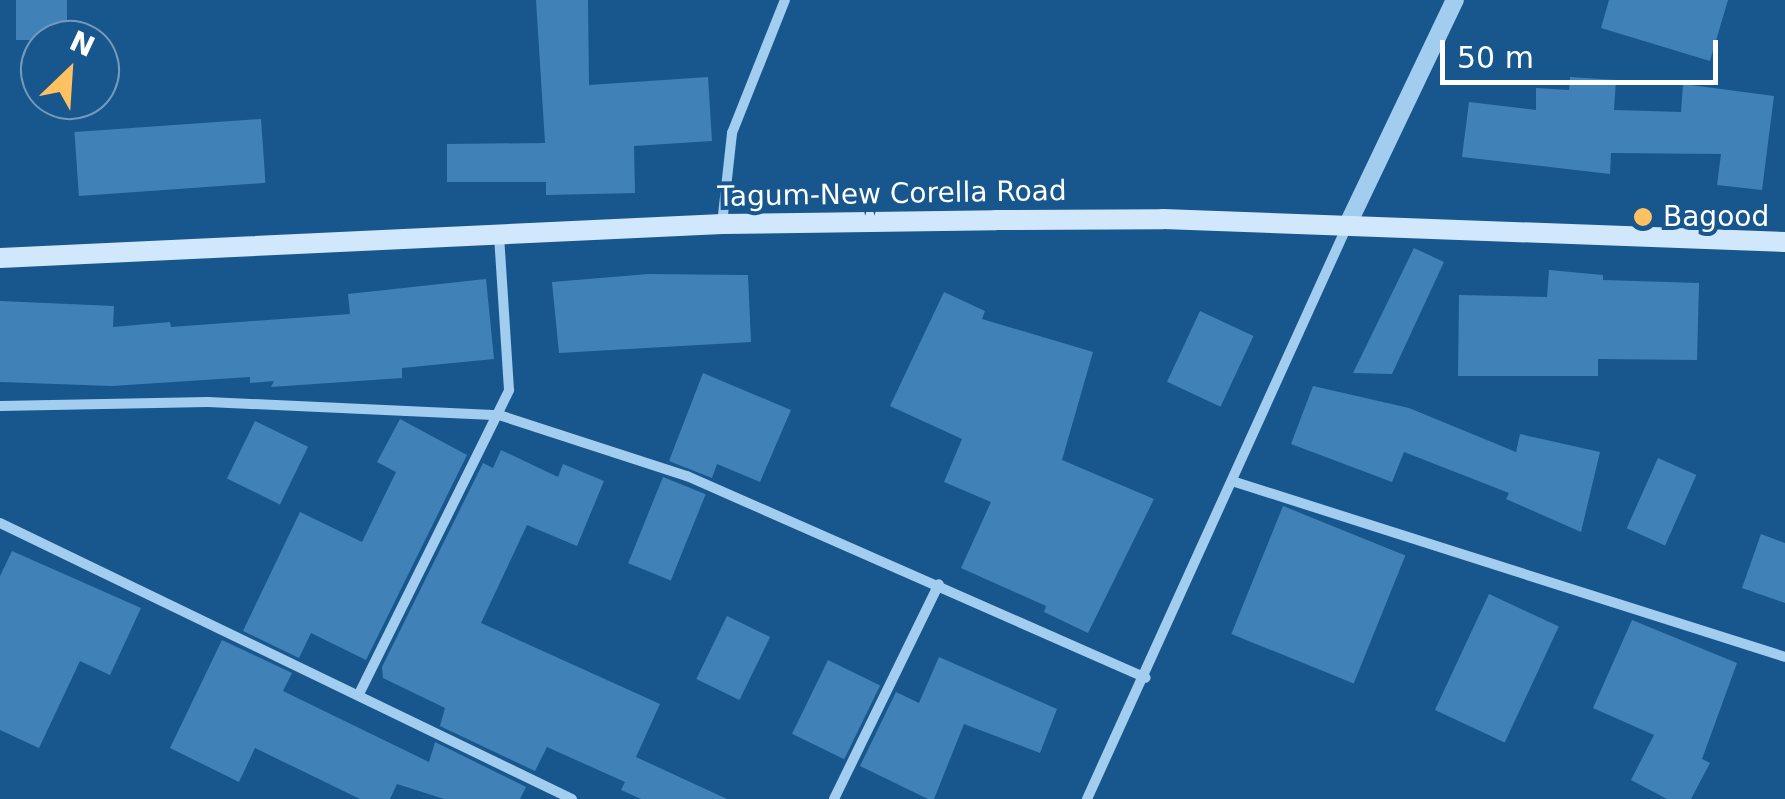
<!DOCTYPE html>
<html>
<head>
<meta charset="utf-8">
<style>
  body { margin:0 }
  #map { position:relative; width:1785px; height:799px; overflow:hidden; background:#17578e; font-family:"DejaVu Sans",sans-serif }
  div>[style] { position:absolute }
  .building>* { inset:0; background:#4081b7; transform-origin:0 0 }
  .minor>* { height:10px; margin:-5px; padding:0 5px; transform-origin:5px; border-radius:5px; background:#a3cdef }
  .tertiary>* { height:18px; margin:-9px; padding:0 9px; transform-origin:9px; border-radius:9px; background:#a3cdef }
  .secondary>* { height:20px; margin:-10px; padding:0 10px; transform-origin:10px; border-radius:10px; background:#d1e7fb }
  .dots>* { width:28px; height:28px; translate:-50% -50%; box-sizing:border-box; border:5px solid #17578e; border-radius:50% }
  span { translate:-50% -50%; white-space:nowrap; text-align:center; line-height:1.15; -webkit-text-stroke:8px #17578e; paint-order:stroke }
  .street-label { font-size:28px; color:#fff }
  .poi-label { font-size:28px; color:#fff }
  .left { translate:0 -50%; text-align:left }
  .north { position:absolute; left:20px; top:20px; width:100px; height:100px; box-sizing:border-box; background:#17578e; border:2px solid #749abb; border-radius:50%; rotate:25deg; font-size:28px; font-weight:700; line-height:40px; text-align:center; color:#fff }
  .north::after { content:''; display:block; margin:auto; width:35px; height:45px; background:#ffc161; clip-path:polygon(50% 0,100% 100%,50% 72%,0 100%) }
  .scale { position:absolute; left:1440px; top:40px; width:278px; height:45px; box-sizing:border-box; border:5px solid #fff; border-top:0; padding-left:12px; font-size:30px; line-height:35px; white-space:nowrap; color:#fff; -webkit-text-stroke:8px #17578e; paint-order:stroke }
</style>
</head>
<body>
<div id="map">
  <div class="building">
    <div style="left:16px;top:0;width:51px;height:40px"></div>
    <div style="clip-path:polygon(536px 0,588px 0,589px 85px,708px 77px,712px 141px,634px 146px,635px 193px,546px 195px,546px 182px,447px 182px,447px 144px,545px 143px)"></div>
    <div style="clip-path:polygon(1609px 0,1728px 0,1710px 61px,1601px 28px)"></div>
    <div style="clip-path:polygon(1570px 77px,1616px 80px,1614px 110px,1681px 112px,1683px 84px,1774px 96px,1762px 190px,1717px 185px,1721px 154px,1611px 153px,1610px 174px,1462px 157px,1469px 102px,1536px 110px,1536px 88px,1569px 90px)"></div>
    <div style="left:261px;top:119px;width:64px;height:187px;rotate:86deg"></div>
    <div style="clip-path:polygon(1414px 248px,1444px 262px,1392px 374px,1353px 373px)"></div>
    <div style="clip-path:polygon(1549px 270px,1603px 275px,1603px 280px,1699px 283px,1697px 360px,1598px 359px,1598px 376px,1458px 376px,1459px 295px,1547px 297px)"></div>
    <div style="clip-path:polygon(648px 274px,748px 275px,751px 342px,559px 353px,552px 282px)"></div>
    <div style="clip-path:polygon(486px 279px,494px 359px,402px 368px,402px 378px,271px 387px,274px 381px,250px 383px,250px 377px,112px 386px,0 382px,0 301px,114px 306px,113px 327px,170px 322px,171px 327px,350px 314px,348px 294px)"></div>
    <div style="clip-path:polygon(944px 292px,985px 311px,982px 319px,1093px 352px,1062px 460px,1154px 499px,1088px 633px,1044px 612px,1046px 606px,961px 568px,991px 502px,944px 482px,962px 439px,890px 406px)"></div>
    <div style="left:1200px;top:311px;width:59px;height:78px;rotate:25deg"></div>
    <div style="clip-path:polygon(703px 373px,791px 410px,760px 482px,717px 464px,712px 478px,669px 461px)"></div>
    <div style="clip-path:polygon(1313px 386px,1409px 408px,1516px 452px,1520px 434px,1600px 452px,1581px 532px,1506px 499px,1509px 493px,1404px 452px,1392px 482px,1291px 444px)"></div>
    <div style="clip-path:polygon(400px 419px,467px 455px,366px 660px,311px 633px,299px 658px,243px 631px,300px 512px,362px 542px,396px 472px,377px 462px)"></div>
    <div style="left:255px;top:421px;width:59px;height:64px;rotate:26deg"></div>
    <div style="clip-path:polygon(501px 450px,558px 477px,563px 464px,604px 481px,577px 546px,527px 525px,481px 623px,660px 704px,636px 757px,727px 799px,641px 799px,621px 790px,625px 782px,547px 747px,535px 771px,440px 726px,445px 708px,383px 678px,382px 667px,483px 463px,493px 468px)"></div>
    <div style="left:1658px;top:458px;width:42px;height:77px;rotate:24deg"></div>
    <div style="left:663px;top:477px;width:46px;height:93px;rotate:22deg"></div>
    <div style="left:1283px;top:506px;width:132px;height:138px;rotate:22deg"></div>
    <div style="clip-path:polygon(1761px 534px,1785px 543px,1785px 603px,1742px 588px)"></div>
    <div style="clip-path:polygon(12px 551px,141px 608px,110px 675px,80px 661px,39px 748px,0 730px,0 576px)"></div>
    <div style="left:1489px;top:594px;width:77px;height:128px;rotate:25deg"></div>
    <div style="left:727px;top:616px;width:48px;height:70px;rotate:26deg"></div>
    <div style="clip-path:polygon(1632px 620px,1737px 663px,1702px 759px,1710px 763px,1691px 799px,1667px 799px,1631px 780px,1654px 735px,1593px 708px)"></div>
    <div style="clip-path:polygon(222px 640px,292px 673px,283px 691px,429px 762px,435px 742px,526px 787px,520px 799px,444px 799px,397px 784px,390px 799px,360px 799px,255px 748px,239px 782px,170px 748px)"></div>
    <div style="clip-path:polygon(939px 657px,1057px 709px,1040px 753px,964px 724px,934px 799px,928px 799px,860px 766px,896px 692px,919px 703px)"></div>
    <div style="left:828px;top:660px;width:58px;height:82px;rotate:26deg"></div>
  </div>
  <div class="minor">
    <div style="left:722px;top:224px;width:92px;rotate:-83.7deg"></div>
    <div style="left:732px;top:133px;width:143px;rotate:-68.3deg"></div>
    <div style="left:0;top:406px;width:208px;rotate:-1.1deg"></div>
    <div style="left:208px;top:402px;width:291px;rotate:2.6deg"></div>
    <div style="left:499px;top:415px;width:198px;rotate:18deg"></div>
    <div style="left:687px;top:476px;width:501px;rotate:23.75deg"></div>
    <div style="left:1232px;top:481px;width:580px;rotate:17.65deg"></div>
    <div style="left:0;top:523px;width:635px;rotate:25.76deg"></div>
    <div style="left:359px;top:694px;width:339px;rotate:-63.7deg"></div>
    <div style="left:509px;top:390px;width:155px;rotate:-93.7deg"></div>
    <div style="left:834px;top:799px;width:239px;rotate:-64deg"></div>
    <div style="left:1087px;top:799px;width:629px;rotate:-65.59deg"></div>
  </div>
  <div class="tertiary">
    <div style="left:1348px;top:224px;width:248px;rotate:-64.5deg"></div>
  </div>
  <div class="secondary">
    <div style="left:0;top:258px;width:723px;rotate:-2.7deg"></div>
    <div style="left:722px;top:224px;width:274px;rotate:-0.8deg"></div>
    <div style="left:996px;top:220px;width:167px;rotate:-0.3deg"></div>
    <div style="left:1163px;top:219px;width:622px;rotate:2.12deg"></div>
  </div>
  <div class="dots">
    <div style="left:1643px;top:217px;background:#ffc161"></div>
  </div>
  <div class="street-label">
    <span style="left:892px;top:194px;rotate:-1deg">Tagum-New Corella Road</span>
  </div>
  <div class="poi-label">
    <span class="left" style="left:1663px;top:217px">Bagood</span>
  </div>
  <div class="north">N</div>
  <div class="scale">50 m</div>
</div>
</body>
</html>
